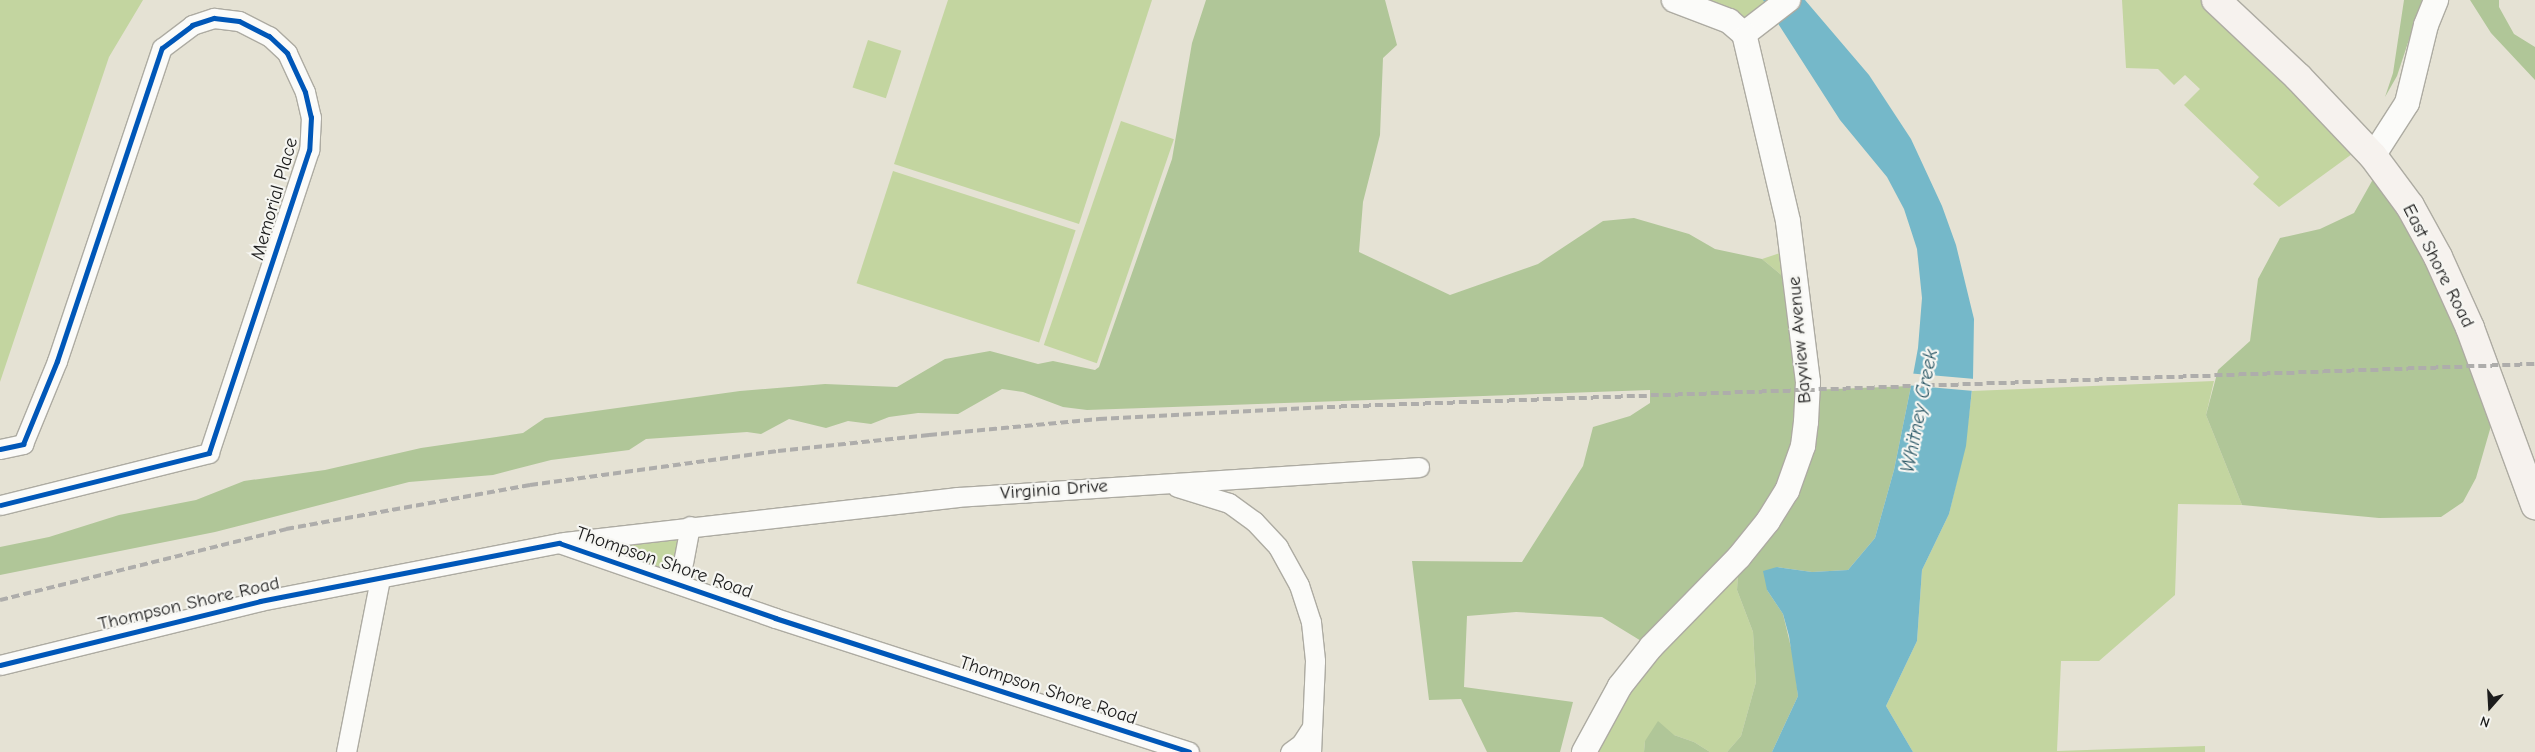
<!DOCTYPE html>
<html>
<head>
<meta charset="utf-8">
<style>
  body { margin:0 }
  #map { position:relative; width:2535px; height:752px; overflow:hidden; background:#e5e2d4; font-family:"Comic Neue",sans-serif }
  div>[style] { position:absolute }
  .green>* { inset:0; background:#c3d5a0; transform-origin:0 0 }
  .forest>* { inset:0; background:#b0c698 }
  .water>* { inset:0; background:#75b8c9 }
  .pier>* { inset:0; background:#e5e2d4; transform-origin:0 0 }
  .roads { filter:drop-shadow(1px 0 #adaba2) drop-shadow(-1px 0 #adaba2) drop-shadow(0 1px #adaba2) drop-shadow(0 -1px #adaba2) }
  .minor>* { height:19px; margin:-9.5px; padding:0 9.5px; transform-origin:9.5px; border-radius:9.5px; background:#fbfbf9 }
  .tertiary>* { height:24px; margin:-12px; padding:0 12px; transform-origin:12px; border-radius:12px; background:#fbfbf9 }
  .secondary>* { height:28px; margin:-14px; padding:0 14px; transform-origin:14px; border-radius:14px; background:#f6f2ee }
  .rail>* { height:4px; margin-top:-2px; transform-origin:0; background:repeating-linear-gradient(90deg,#aeadab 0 8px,transparent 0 12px) }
  .cycleway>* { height:5px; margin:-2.5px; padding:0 2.5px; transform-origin:2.5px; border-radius:2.5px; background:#0057b8 }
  span { translate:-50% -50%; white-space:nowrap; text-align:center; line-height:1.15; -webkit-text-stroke:4.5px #f6f6f2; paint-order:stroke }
  .street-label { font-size:19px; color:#1c1c1c }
  .water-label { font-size:20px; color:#2e5a68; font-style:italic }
  .north { position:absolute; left:2465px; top:682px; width:50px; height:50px; -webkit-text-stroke:4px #f6f6f2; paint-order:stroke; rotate:199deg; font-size:14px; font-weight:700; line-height:20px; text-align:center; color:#1c1c1c }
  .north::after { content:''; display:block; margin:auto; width:18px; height:22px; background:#1c1c1c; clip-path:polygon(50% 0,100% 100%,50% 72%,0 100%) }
</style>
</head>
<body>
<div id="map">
  <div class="green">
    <div style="clip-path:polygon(0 0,143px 0,109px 57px,0 382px)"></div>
    <div style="clip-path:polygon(948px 0,1152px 0,1079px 224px,894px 164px)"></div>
    <div style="clip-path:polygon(1674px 0,1787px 0,1744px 34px)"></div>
    <div style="clip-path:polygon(2122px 0,2217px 0,2363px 146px,2279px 207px,2253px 184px,2259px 177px,2184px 105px,2200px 89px,2185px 75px,2174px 85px,2158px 69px,2126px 68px)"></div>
    <div style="left:868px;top:40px;width:35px;height:50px;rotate:18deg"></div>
    <div style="left:1121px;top:121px;width:56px;height:237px;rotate:19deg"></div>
    <div style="left:893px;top:171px;width:192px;height:118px;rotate:18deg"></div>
    <div style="clip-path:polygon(1792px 249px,1799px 309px,1779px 273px,1762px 259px)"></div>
    <div style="clip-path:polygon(2214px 381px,2206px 415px,2242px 505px,2178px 504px,2175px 595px,2099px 661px,2061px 661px,2057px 751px,2205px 746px,2205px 752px,1913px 752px,1886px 706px,1917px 641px,1922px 570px,1949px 514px,1965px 446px,1972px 391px)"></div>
    <div style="clip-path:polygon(690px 526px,679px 584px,559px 543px)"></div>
    <div style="clip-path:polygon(1739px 557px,1737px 590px,1753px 632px,1756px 682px,1741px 736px,1727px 752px,1710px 752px,1694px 742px,1674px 735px,1645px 741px,1644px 752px,1584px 752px,1597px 724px)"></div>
  </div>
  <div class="forest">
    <div style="clip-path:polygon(1206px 0,1385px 0,1397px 45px,1383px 58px,1380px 135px,1363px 202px,1359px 252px,1450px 295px,1538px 264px,1603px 221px,1634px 218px,1689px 234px,1715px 249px,1762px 259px,1779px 273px,1791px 288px,1809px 390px,1911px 386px,1894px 470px,1875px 538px,1848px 570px,1812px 572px,1777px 567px,1767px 590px,1783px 614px,1794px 660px,1798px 696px,1772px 752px,1727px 752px,1741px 736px,1756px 682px,1753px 632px,1737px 590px,1739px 558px,1651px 647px,1602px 617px,1516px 612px,1467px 616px,1464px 687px,1573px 702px,1560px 752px,1487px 752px,1461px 699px,1429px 700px,1412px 561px,1522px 562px,1583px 466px,1593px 427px,1630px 416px,1650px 403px,1650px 390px,1087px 410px,1063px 407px,1023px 392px,1002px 389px,958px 414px,918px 413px,889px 417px,871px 424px,848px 421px,826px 428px,789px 419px,761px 434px,747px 432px,646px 439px,629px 450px,551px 460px,493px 475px,409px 482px,215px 532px,0 575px,0 547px,49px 537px,119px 515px,196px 500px,244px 481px,325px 470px,421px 448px,523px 433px,545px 418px,740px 391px,825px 384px,897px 387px,945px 359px,990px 351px,1038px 364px,1053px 361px,1095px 370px,1099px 367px,1172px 159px,1192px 43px)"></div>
    <div style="clip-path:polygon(2404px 0,2422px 0,2397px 76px,2385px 97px,2393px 73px)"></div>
    <div style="clip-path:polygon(2470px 0,2499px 0,2499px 7px,2514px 34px,2535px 47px,2535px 80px,2491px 33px)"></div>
    <div style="clip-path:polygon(2381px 165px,2410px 206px,2493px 419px,2476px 478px,2463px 502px,2441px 517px,2379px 518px,2242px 505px,2206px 415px,2218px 370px,2250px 341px,2258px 279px,2280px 238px,2320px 229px,2354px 213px)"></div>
    <div style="clip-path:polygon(1658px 721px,1674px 735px,1694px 742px,1710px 752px,1644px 752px,1645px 741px)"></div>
  </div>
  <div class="water">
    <div style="clip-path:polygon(1763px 0,1805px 0,1869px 75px,1911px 139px,1942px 206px,1956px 245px,1974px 319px,1973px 379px,1966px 446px,1949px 514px,1922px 570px,1917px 641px,1886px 706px,1913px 752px,1772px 752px,1798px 696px,1789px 636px,1783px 614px,1767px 590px,1763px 571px,1777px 567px,1812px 572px,1848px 570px,1875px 538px,1894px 470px,1911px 386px,1918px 348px,1922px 298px,1917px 249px,1904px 209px,1887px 177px,1840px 120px)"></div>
  </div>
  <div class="pier">
    <div style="left:1975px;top:379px;width:12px;height:66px;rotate:95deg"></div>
  </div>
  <div class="roads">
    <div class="minor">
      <div style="left:0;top:449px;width:24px;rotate:-12deg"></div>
      <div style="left:23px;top:444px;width:90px;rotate:-67.7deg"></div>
      <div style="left:57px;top:361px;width:330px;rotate:-71.5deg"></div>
      <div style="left:162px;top:48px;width:38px;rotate:-37deg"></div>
      <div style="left:192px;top:25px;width:23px;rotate:-18deg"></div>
      <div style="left:214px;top:18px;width:25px;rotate:7deg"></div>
      <div style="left:239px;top:21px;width:34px;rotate:27deg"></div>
      <div style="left:269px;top:36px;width:25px;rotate:43deg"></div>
      <div style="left:287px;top:53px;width:43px;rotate:65.2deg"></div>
      <div style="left:305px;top:92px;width:26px;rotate:77deg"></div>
      <div style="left:311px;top:117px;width:33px;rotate:93deg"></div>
      <div style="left:309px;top:150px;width:319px;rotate:108.3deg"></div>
      <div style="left:209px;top:453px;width:215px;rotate:166deg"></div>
      <div style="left:1177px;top:487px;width:54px;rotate:17.1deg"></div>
      <div style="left:1229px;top:503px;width:31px;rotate:36deg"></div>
      <div style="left:1254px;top:521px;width:35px;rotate:47deg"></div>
      <div style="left:1278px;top:547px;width:43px;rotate:61.1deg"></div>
      <div style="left:1299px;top:585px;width:39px;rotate:72deg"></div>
      <div style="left:1311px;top:622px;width:39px;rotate:84deg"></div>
      <div style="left:1315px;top:661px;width:91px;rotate:92.5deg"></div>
      <div style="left:563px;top:542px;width:397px;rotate:-6.5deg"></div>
      <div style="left:957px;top:497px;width:463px;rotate:-3.7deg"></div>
      <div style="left:679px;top:584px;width:59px;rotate:-79.3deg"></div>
      <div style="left:0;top:665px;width:268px;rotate:-13.8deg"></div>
      <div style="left:260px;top:601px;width:305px;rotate:-11deg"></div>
      <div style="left:559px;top:543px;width:229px;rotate:19.1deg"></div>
      <div style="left:775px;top:618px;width:435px;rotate:17.9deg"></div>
      <div style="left:346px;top:752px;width:176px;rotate:-78.9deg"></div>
      <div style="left:1290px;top:752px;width:14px;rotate:-36deg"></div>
      <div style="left:1301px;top:744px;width:20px;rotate:-57deg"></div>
    </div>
    <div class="tertiary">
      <div style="left:1744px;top:34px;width:56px;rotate:-37.7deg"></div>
      <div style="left:2373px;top:156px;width:63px;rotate:-57.3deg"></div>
      <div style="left:2407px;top:103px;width:80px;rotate:-76.3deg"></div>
      <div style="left:2426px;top:25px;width:27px;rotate:-68deg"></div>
      <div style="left:1584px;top:752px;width:75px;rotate:-61.4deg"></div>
      <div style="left:1620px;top:686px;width:50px;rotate:-51.5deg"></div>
      <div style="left:1651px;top:647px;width:126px;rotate:-45.6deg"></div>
      <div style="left:1739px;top:557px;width:46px;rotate:-51.1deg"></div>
      <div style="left:1768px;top:521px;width:36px;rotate:-58deg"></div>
      <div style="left:1787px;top:491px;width:48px;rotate:-70.4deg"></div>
      <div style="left:1803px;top:446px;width:24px;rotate:-83deg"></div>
      <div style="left:1806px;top:422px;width:40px;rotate:-87.1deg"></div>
      <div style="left:1808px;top:382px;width:162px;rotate:-97.1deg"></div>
      <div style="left:1788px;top:221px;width:192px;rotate:-103.2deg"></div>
      <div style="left:1744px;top:34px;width:20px;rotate:-139deg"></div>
      <div style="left:1729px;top:21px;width:59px;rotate:-159.1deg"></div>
    </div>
    <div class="secondary">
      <div style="left:2216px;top:0;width:112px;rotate:43.2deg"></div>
      <div style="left:2298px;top:77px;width:109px;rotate:46.5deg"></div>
      <div style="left:2373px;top:156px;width:62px;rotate:53.5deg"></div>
      <div style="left:2410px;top:206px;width:58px;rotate:61.2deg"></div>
      <div style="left:2438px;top:257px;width:78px;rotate:65.7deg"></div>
      <div style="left:2470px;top:328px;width:189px;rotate:69.8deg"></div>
    </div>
  </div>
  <div class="rail">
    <div style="left:0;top:600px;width:295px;rotate:-13.9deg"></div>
    <div style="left:286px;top:529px;width:248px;rotate:-10.2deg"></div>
    <div style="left:530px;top:485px;width:250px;rotate:-7.8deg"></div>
    <div style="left:778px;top:451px;width:152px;rotate:-6deg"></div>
    <div style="left:929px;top:435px;width:171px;rotate:-5.4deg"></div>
    <div style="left:1099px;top:419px;width:228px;rotate:-3deg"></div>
    <div style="left:1327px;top:407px;width:1209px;rotate:-2.04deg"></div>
  </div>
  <div class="cycleway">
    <div style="left:0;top:449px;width:24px;rotate:-12deg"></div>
    <div style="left:23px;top:444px;width:90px;rotate:-67.7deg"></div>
    <div style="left:57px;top:361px;width:330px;rotate:-71.5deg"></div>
    <div style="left:162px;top:48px;width:38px;rotate:-37deg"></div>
    <div style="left:192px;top:25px;width:23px;rotate:-18deg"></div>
    <div style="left:214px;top:18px;width:25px;rotate:7deg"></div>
    <div style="left:239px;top:21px;width:34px;rotate:27deg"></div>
    <div style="left:269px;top:36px;width:25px;rotate:43deg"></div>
    <div style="left:287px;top:53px;width:43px;rotate:65.2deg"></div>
    <div style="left:305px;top:92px;width:26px;rotate:77deg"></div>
    <div style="left:311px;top:117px;width:33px;rotate:93deg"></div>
    <div style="left:309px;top:150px;width:319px;rotate:108.3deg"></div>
    <div style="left:209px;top:453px;width:215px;rotate:166deg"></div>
    <div style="left:0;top:665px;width:268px;rotate:-13.8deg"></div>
    <div style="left:260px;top:601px;width:305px;rotate:-11deg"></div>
    <div style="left:559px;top:543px;width:229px;rotate:19.1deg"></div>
    <div style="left:775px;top:618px;width:435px;rotate:17.9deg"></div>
  </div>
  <div class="street-label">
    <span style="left:275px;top:199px;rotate:-74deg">Memorial Place</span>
    <span style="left:2438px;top:266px;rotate:63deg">East Shore Road</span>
    <span style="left:1800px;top:340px;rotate:-95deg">Bayview Avenue</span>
    <span style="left:1054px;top:490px;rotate:-4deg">Virginia Drive</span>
    <span style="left:664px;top:563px;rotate:19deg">Thompson Shore Road</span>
    <span style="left:189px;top:604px;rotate:-13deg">Thompson Shore Road</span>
    <span style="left:1048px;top:691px;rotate:18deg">Thompson Shore Road</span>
  </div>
  <div class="water-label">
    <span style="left:1919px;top:411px;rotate:-79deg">Whitney Creek</span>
  </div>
  <div class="north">N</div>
</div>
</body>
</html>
